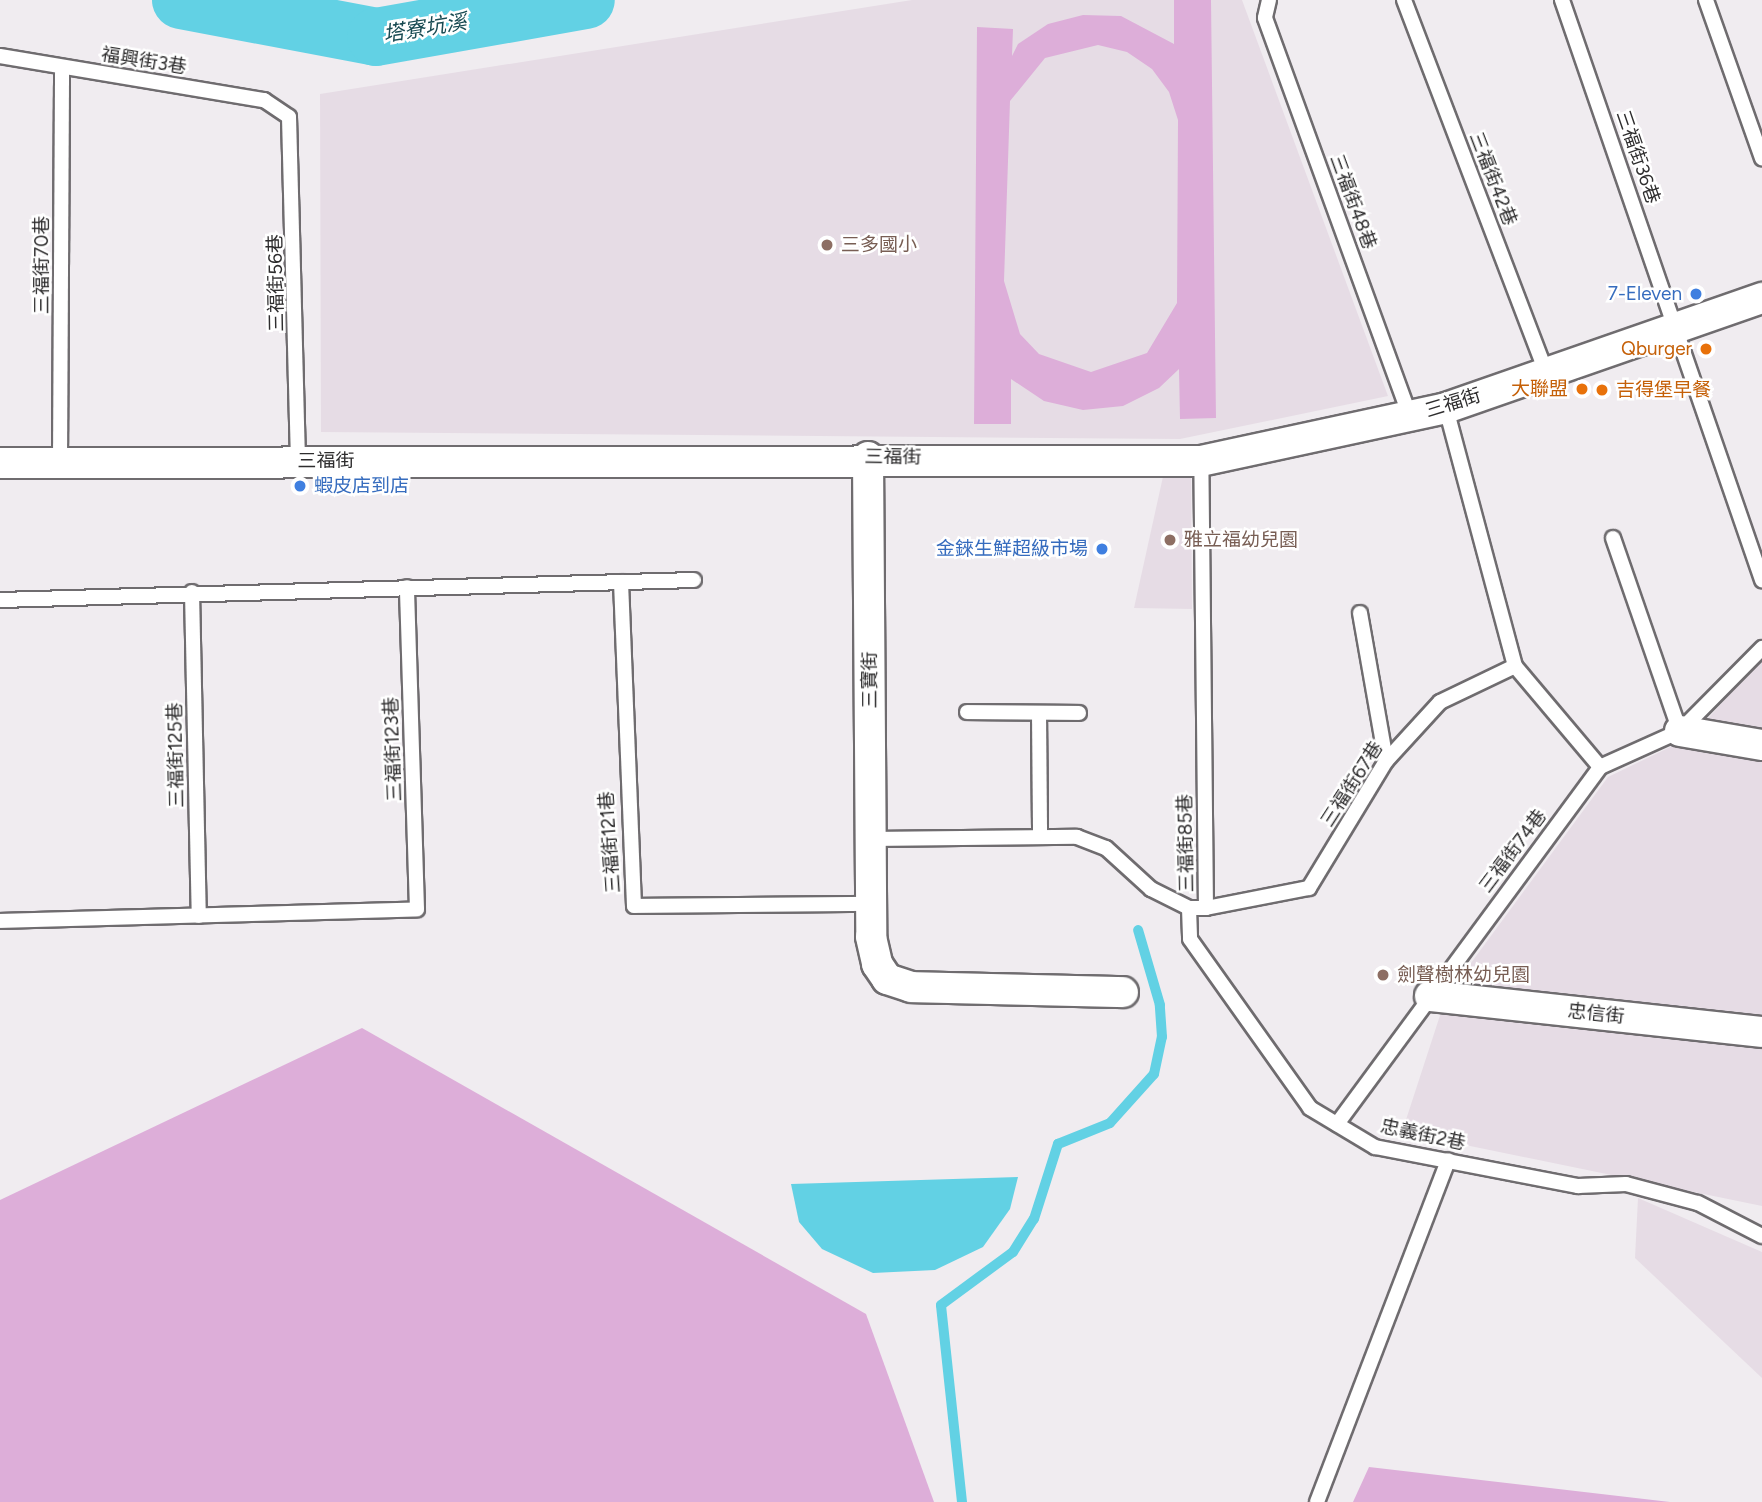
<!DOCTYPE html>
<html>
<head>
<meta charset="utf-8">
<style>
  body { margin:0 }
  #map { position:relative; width:1762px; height:1502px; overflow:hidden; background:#f0ecf0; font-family:Figtree,"Noto Sans TC",sans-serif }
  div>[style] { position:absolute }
  .built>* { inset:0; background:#e6dce5 }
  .green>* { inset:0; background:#ddaed9 }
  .water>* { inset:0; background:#62d1e4 }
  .stream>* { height:10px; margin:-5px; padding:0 5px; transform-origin:5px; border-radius:5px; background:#62d1e4 }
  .river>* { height:58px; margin:-29px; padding:0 29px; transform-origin:29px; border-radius:29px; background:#62d1e4 }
  .roads { filter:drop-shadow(2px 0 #6f6c6f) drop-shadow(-2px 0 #6f6c6f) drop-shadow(0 2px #6f6c6f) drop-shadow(0 -2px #6f6c6f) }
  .lane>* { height:14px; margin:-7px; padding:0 7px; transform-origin:7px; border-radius:7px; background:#fff }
  .street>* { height:30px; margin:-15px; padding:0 15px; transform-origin:15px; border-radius:15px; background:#fff }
  .dots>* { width:19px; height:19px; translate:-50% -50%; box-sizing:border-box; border:4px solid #fff; border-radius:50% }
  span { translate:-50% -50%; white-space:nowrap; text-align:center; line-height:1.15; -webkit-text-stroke:5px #fff; paint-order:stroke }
  .street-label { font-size:19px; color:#2e2d2e }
  .education-label { font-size:19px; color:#785e54 }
  .left { translate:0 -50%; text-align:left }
  .shop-label { font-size:19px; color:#366cbe }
  .right { translate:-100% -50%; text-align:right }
  .food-label { font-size:19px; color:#c56008 }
  .water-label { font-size:21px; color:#184a52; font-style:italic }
</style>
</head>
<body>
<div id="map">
  <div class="built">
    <div style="clip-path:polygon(912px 0,1242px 0,1388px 396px,1180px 439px,321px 432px,320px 94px)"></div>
    <div style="clip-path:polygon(1164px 472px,1191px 472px,1192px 609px,1134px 608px)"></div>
    <div style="clip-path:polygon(1762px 659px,1762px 1206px,1402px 1132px,1446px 997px,1608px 777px,1691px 737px)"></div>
    <div style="clip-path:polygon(1638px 1198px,1762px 1252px,1762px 1378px,1635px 1258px)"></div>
  </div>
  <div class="green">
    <div style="clip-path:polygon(evenodd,1174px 0,1211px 0,1216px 418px,1180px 419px,1179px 369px,1159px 388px,1123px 406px,1083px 410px,1044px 401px,1011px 379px,1011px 424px,974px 424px,977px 27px,1013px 29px,1012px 56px,1018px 44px,1048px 24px,1083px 15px,1121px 16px,1174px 44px,1174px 0,1098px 45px,1127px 52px,1152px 69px,1169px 92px,1178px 120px,1177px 303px,1147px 353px,1091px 372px,1039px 354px,1020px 334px,1004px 281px,1010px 101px,1045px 58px,1098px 45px)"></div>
    <div style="clip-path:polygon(362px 1028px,866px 1314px,934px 1502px,0 1502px,0 1200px)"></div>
    <div style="clip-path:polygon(1369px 1467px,1670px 1502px,1353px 1502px)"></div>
  </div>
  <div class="water">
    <div style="clip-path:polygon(1018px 1177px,1010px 1209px,983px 1247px,935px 1270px,873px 1273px,822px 1249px,799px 1222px,791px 1184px)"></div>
  </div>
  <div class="stream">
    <div style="left:962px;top:1502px;width:198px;rotate:-96.1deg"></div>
    <div style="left:941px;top:1305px;width:89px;rotate:-36.4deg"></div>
    <div style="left:1013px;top:1252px;width:39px;rotate:-58deg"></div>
    <div style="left:1034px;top:1219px;width:79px;rotate:-72.3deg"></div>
    <div style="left:1058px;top:1144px;width:56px;rotate:-22deg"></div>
    <div style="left:1110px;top:1123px;width:66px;rotate:-48.1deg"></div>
    <div style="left:1154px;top:1074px;width:38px;rotate:-78deg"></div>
    <div style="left:1162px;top:1037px;width:32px;rotate:-94deg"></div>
    <div style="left:1160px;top:1005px;width:78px;rotate:-106.3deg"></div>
  </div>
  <div class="river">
    <div style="left:181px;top:0;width:198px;rotate:10.7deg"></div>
    <div style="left:376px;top:37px;width:213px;rotate:-10deg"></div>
  </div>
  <div class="roads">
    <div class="lane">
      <div style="left:1269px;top:0;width:18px;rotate:103deg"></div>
      <div style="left:1265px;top:18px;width:424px;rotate:70deg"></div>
      <div style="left:1404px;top:0;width:397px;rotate:69.1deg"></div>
      <div style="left:1562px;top:0;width:614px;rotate:70.97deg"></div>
      <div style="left:1706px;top:0;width:168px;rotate:70.5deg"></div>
      <div style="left:0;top:56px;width:268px;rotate:9.5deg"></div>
      <div style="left:264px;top:100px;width:30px;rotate:34deg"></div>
      <div style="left:289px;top:117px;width:344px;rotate:88.5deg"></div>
      <div style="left:60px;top:462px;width:395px;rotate:-89.7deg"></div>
      <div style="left:1613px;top:538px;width:204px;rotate:70.9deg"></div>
      <div style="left:621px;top:582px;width:324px;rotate:87.7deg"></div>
      <div style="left:634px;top:906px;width:237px;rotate:-0.5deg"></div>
      <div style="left:192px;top:592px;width:324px;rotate:88.8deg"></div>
      <div style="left:0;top:600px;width:694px;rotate:-1.65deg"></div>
      <div style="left:1360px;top:613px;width:150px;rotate:80deg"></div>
      <div style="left:1515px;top:666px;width:132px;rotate:49.9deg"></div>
      <div style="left:967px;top:712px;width:112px;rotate:0.5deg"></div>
      <div style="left:1039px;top:713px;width:124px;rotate:89.5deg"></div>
      <div style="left:870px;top:839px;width:207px;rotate:-0.6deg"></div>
      <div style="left:1077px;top:837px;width:31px;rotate:21deg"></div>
      <div style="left:1106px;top:848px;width:61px;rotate:42.3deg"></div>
      <div style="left:1151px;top:889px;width:42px;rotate:26.6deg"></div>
      <div style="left:1189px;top:908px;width:17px"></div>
      <div style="left:1206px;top:908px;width:447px;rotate:-90.6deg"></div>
      <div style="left:1189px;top:908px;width:31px;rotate:88deg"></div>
      <div style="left:1190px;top:939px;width:207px;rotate:54.6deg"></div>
      <div style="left:1310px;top:1108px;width:76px;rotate:31deg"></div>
      <div style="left:1375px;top:1147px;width:207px;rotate:10.9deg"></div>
      <div style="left:1578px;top:1186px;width:48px;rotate:-2.4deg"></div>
      <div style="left:1626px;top:1184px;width:74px;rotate:14.8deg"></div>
      <div style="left:1698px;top:1203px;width:72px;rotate:27.3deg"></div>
      <div style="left:1206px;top:908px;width:105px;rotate:-11deg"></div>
      <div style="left:1309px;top:888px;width:149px;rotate:-58.8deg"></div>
      <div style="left:1386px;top:761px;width:80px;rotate:-47.5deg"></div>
      <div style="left:1440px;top:702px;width:83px;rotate:-25.6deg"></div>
      <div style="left:1515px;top:666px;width:267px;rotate:-105deg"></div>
      <div style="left:0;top:921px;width:417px;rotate:-1.6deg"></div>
      <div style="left:417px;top:909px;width:322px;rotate:-91.8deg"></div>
      <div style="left:1337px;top:1124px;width:443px;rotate:-53.6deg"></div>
      <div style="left:1600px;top:767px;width:88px;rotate:-24.2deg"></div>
      <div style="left:1680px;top:731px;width:117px;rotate:-45.3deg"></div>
      <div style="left:1317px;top:1502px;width:366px;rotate:-69deg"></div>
    </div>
    <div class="street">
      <div style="left:868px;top:457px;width:480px;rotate:89.6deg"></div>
      <div style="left:871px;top:937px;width:28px;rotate:77deg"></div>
      <div style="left:877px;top:964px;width:18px;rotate:56deg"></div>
      <div style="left:887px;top:979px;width:25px;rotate:18deg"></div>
      <div style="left:911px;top:987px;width:212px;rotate:1.4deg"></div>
      <div style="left:0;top:463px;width:1201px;rotate:-0.1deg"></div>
      <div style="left:1201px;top:461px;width:251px;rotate:-12.2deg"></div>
      <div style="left:1446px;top:408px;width:335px;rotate:-19.2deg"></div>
      <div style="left:1680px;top:731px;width:83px;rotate:9.7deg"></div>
      <div style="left:1430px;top:996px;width:334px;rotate:6.2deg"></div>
    </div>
  </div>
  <div class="dots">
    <div style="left:827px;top:245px;background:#8d6e63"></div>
    <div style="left:1696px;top:294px;background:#3f7fe0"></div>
    <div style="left:1706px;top:349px;background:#e8710a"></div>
    <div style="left:1582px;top:389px;background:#e8710a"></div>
    <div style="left:1602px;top:390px;background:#e8710a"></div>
    <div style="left:300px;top:486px;background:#3f7fe0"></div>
    <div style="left:1170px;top:540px;background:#8d6e63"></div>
    <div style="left:1102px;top:549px;background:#3f7fe0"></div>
    <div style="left:1383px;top:975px;background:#8d6e63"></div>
  </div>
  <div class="street-label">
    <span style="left:144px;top:61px;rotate:9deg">福興街3巷</span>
    <span style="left:1638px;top:157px;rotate:71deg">三福街36巷</span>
    <span style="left:1493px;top:179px;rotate:69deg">三福街42巷</span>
    <span style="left:1353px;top:202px;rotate:70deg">三福街48巷</span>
    <span style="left:42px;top:265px;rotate:-90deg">三福街70巷</span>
    <span style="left:276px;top:283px;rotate:-91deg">三福街56巷</span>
    <span style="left:1453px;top:403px;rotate:-17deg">三福街</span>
    <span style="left:893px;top:457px;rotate:1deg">三福街</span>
    <span style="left:326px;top:461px">三福街</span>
    <span style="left:870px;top:680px;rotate:-90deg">三寶街</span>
    <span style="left:393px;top:749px;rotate:-92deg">三福街123巷</span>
    <span style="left:176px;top:755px;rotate:-91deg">三福街125巷</span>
    <span style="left:1352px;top:784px;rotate:-57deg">三福街67巷</span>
    <span style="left:610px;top:842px;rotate:-94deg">三福街121巷</span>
    <span style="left:1186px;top:843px;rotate:-91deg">三福街85巷</span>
    <span style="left:1513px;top:851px;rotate:-53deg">三福街74巷</span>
    <span style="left:1596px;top:1014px;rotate:6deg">忠信街</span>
    <span style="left:1423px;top:1135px;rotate:12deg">忠義街2巷</span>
  </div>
  <div class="education-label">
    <span class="left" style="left:841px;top:245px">三多國小</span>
    <span class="left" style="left:1184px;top:540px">雅立福幼兒園</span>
    <span class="left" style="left:1397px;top:975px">劍聲樹林幼兒園</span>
  </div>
  <div class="shop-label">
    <span class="right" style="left:1682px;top:294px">7-Eleven</span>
    <span class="left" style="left:314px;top:486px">蝦皮店到店</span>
    <span class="right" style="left:1088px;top:549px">金錸生鮮超級市場</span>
  </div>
  <div class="food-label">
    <span class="right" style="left:1692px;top:349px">Qburger</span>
    <span class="right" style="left:1568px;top:389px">大聯盟</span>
    <span class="left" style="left:1616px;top:390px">吉得堡早餐</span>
  </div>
  <div class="water-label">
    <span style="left:425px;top:28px;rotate:-9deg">塔寮坑溪</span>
  </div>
</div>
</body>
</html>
